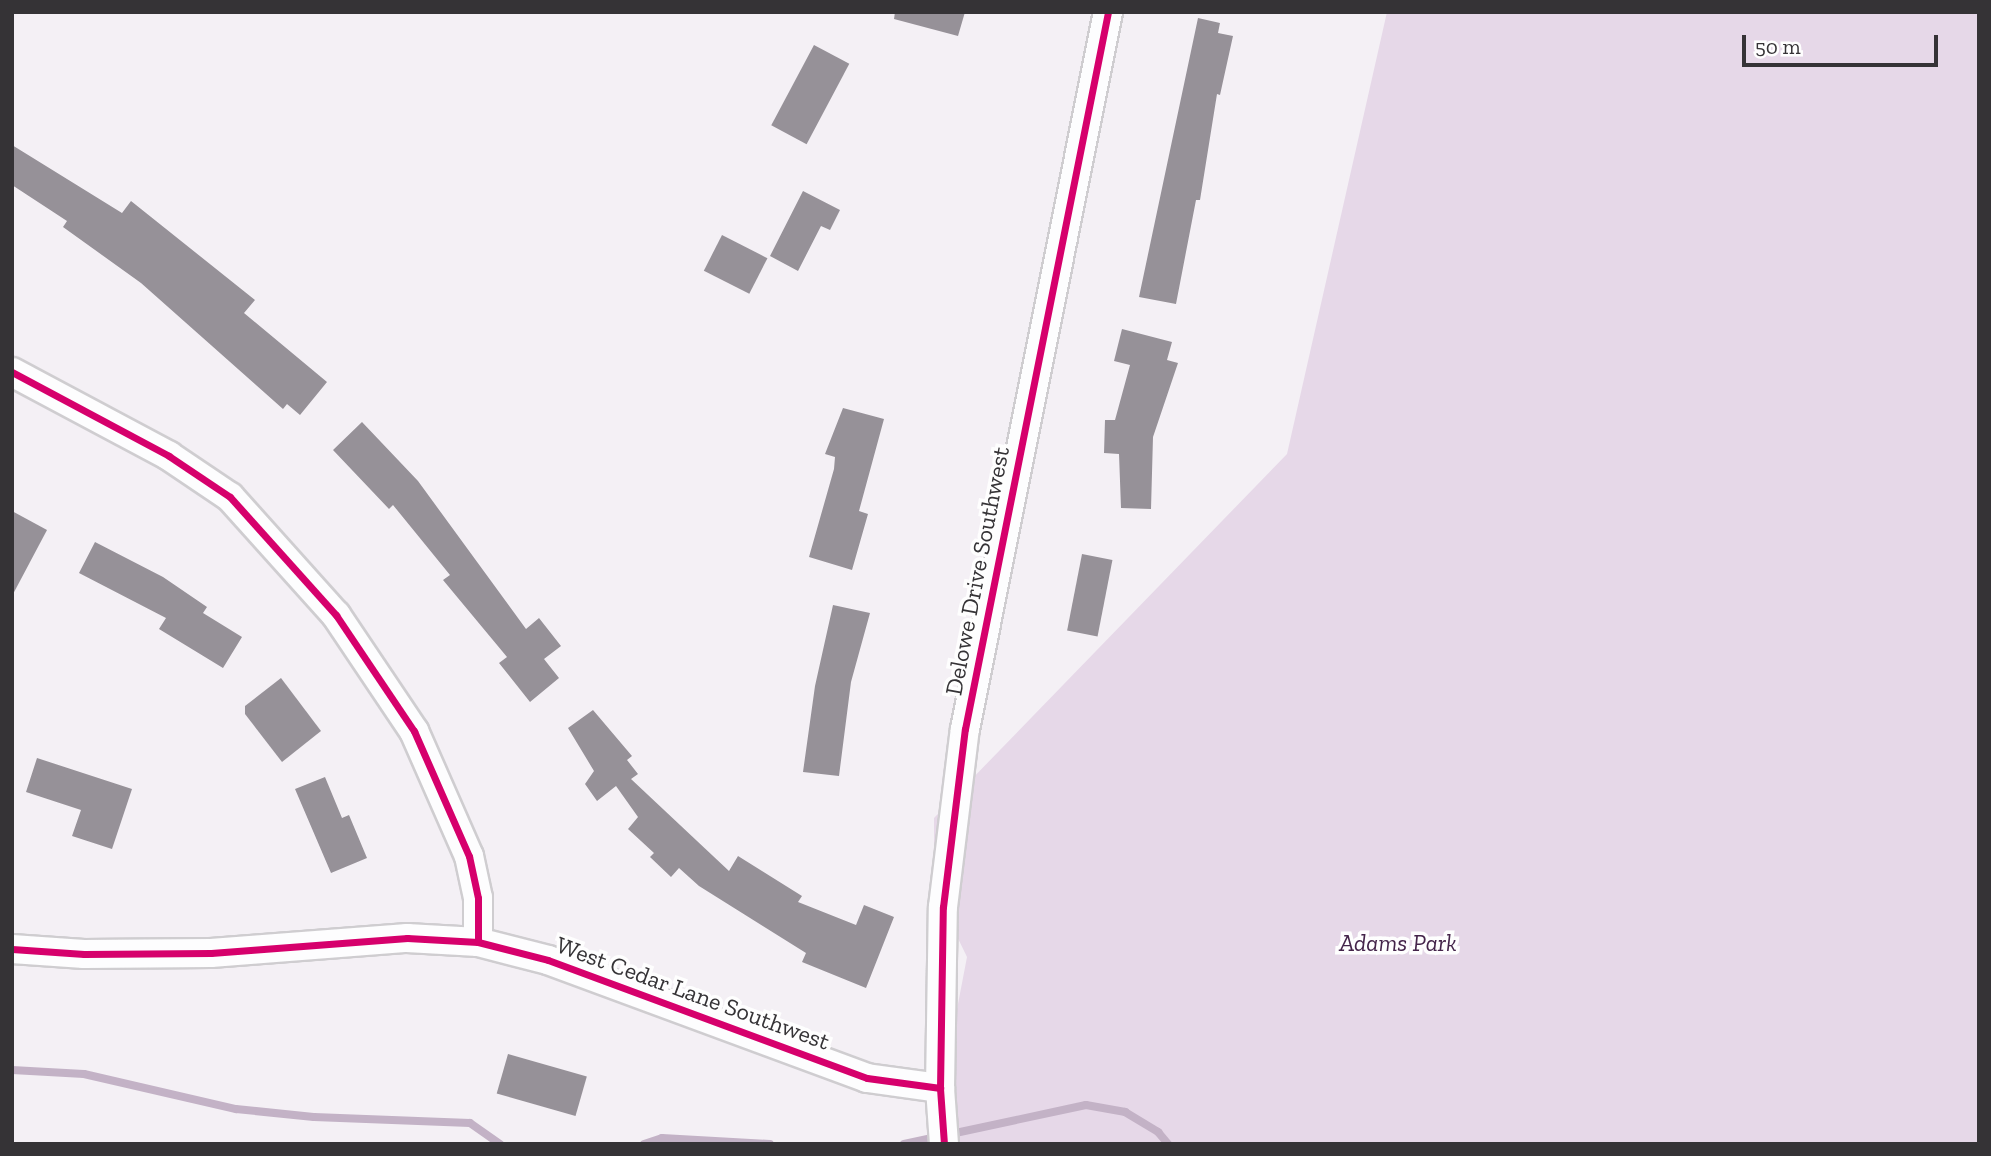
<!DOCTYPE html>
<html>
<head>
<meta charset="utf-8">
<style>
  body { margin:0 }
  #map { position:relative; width:1991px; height:1156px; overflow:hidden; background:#f4f0f5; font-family:"Zilla Slab",serif }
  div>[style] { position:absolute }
  .green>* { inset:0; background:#e6d8e8 }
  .stream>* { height:8px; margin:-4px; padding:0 4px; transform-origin:4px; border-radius:4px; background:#c3b2c6 }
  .building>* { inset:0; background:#969198; transform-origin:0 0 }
  .roads { filter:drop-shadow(2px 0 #cfcdd0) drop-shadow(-2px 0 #cfcdd0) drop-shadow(0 2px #cfcdd0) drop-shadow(0 -2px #cfcdd0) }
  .minor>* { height:28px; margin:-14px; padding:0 14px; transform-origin:14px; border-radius:14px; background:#fdfdfe }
  .cycleway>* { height:7px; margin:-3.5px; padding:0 3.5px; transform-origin:3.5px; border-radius:3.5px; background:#d6006c }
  span { translate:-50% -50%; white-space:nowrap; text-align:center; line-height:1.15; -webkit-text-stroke:7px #fefefe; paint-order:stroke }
  .street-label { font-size:24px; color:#353336 }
  .park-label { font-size:24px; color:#44244a; font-style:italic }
  .frame { position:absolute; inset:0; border:14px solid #353336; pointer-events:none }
  .scale { position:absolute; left:1742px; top:35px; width:196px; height:32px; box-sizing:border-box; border:4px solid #353336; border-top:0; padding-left:9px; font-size:21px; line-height:24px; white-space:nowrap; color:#353336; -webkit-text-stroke:5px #fefefe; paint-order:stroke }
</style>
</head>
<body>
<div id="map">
  <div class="green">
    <div style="clip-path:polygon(1387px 12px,1979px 12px,1979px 1144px,937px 1144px,935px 1124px,967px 957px,934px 889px,934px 818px,1287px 454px)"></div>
  </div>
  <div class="stream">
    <div style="left:12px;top:1070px;width:72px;rotate:3.2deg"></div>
    <div style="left:84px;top:1074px;width:156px;rotate:13deg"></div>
    <div style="left:236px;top:1109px;width:78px;rotate:5.9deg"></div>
    <div style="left:314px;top:1117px;width:156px;rotate:2.2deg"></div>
    <div style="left:470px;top:1123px;width:37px;rotate:35deg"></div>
    <div style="left:644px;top:1144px;width:19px;rotate:-18deg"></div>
    <div style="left:662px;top:1138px;width:108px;rotate:3.2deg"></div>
    <div style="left:904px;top:1144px;width:186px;rotate:-12.1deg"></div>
    <div style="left:1086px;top:1105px;width:40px;rotate:10deg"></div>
    <div style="left:1125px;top:1112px;width:39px;rotate:31deg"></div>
    <div style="left:1158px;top:1132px;width:16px;rotate:50deg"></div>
  </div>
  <div class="building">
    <div style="clip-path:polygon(895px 12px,965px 12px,958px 36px,894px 19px)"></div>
    <div style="clip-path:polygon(1198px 18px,1220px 23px,1218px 33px,1233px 36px,1220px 95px,1217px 94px,1200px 200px,1196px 200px,1176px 304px,1139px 297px)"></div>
    <div style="left:814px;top:45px;width:40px;height:91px;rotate:28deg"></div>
    <div style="clip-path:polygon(12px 145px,122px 213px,131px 201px,255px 300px,244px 313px,327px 382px,300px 415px,287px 404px,283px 409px,141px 283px,63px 227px,67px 221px,12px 185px)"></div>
    <div style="clip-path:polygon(803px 191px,840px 210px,830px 230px,821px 226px,798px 271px,770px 256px)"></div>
    <div style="left:722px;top:235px;width:51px;height:40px;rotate:27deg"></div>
    <div style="clip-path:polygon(1122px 329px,1172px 342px,1167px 360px,1178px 363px,1153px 437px,1151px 509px,1121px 508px,1119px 454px,1104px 453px,1105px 420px,1115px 420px,1130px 365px,1114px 361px)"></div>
    <div style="clip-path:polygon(843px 408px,884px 419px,859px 511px,868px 514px,852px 570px,809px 557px,834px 469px,835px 457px,825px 454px)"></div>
    <div style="clip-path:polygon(362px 422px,418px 481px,526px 629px,539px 618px,561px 646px,544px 659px,559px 678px,530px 702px,499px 663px,507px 657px,443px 580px,450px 575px,393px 505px,389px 509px,333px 450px)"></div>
    <div style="clip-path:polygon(12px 511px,47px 530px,12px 596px)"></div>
    <div style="clip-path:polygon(95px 542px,163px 577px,207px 607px,203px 613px,242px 637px,223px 668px,159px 629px,166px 618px,79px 573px)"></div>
    <div style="left:1082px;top:554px;width:31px;height:78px;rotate:11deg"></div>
    <div style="clip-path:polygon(833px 605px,870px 613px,851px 682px,839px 776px,803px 772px,815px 686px)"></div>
    <div style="clip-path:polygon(281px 678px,321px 731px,282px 762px,245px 714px,245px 706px)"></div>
    <div style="clip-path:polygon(593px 710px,632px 756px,627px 760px,638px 774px,631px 779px,729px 871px,738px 856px,802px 896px,798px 902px,856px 925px,864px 905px,894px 917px,866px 988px,802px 962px,806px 953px,699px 886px,679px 868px,671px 877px,650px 857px,654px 853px,628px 829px,638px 817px,616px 786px,597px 801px,585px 784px,594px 771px,568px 728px)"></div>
    <div style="clip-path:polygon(37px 758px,132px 789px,112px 849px,72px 836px,81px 810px,26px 792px)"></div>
    <div style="clip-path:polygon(325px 777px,342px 818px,349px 815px,367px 858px,331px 873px,295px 789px)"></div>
    <div style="left:508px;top:1054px;width:82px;height:41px;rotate:16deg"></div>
  </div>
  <div class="roads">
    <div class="minor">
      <div style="left:12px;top:372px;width:178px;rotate:28.1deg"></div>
      <div style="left:169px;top:456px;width:73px;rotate:33.9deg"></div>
      <div style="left:230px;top:497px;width:159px;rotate:48.1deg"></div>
      <div style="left:336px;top:615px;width:140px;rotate:56.1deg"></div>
      <div style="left:414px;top:731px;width:137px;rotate:66.3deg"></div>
      <div style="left:469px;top:856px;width:43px;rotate:77.9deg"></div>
      <div style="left:478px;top:898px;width:44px;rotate:90deg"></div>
      <div style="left:12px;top:949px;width:72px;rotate:4deg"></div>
      <div style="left:84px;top:954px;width:127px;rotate:-0.5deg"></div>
      <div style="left:211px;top:953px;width:197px;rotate:-4.4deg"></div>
      <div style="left:407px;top:938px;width:71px;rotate:3.2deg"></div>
      <div style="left:478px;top:942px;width:72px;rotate:14.4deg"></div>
      <div style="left:548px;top:960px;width:340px;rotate:20.3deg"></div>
      <div style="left:867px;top:1078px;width:74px;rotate:7.8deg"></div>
      <div style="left:944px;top:1144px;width:56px;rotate:-94.1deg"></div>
      <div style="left:940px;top:1088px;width:181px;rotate:-89.1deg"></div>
      <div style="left:943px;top:907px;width:179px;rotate:-83deg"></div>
      <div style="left:965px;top:729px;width:731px;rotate:-78.72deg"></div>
    </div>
  </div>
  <div class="cycleway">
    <div style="left:12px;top:372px;width:178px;rotate:28.1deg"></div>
    <div style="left:169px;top:456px;width:73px;rotate:33.9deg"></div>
    <div style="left:230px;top:497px;width:159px;rotate:48.1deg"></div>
    <div style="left:336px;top:615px;width:140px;rotate:56.1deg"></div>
    <div style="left:414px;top:731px;width:137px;rotate:66.3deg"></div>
    <div style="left:469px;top:856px;width:43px;rotate:77.9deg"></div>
    <div style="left:478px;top:898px;width:44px;rotate:90deg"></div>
    <div style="left:12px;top:949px;width:72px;rotate:4deg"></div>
    <div style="left:84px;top:954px;width:127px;rotate:-0.5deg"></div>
    <div style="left:211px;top:953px;width:197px;rotate:-4.4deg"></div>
    <div style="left:407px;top:938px;width:71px;rotate:3.2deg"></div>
    <div style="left:478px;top:942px;width:72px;rotate:14.4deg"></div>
    <div style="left:548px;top:960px;width:340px;rotate:20.3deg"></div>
    <div style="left:867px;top:1078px;width:74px;rotate:7.8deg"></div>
    <div style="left:944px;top:1144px;width:56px;rotate:-94.1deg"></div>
    <div style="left:940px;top:1088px;width:181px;rotate:-89.1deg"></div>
    <div style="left:943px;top:907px;width:179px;rotate:-83deg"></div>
    <div style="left:965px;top:729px;width:731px;rotate:-78.72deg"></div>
  </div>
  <div class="street-label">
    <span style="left:977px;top:571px;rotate:-79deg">Delowe Drive Southwest</span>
    <span style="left:693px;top:993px;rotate:20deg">West Cedar Lane Southwest</span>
  </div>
  <div class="park-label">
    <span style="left:1398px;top:943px">Adams Park</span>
  </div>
  <div class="frame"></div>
  <div class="scale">50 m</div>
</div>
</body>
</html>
